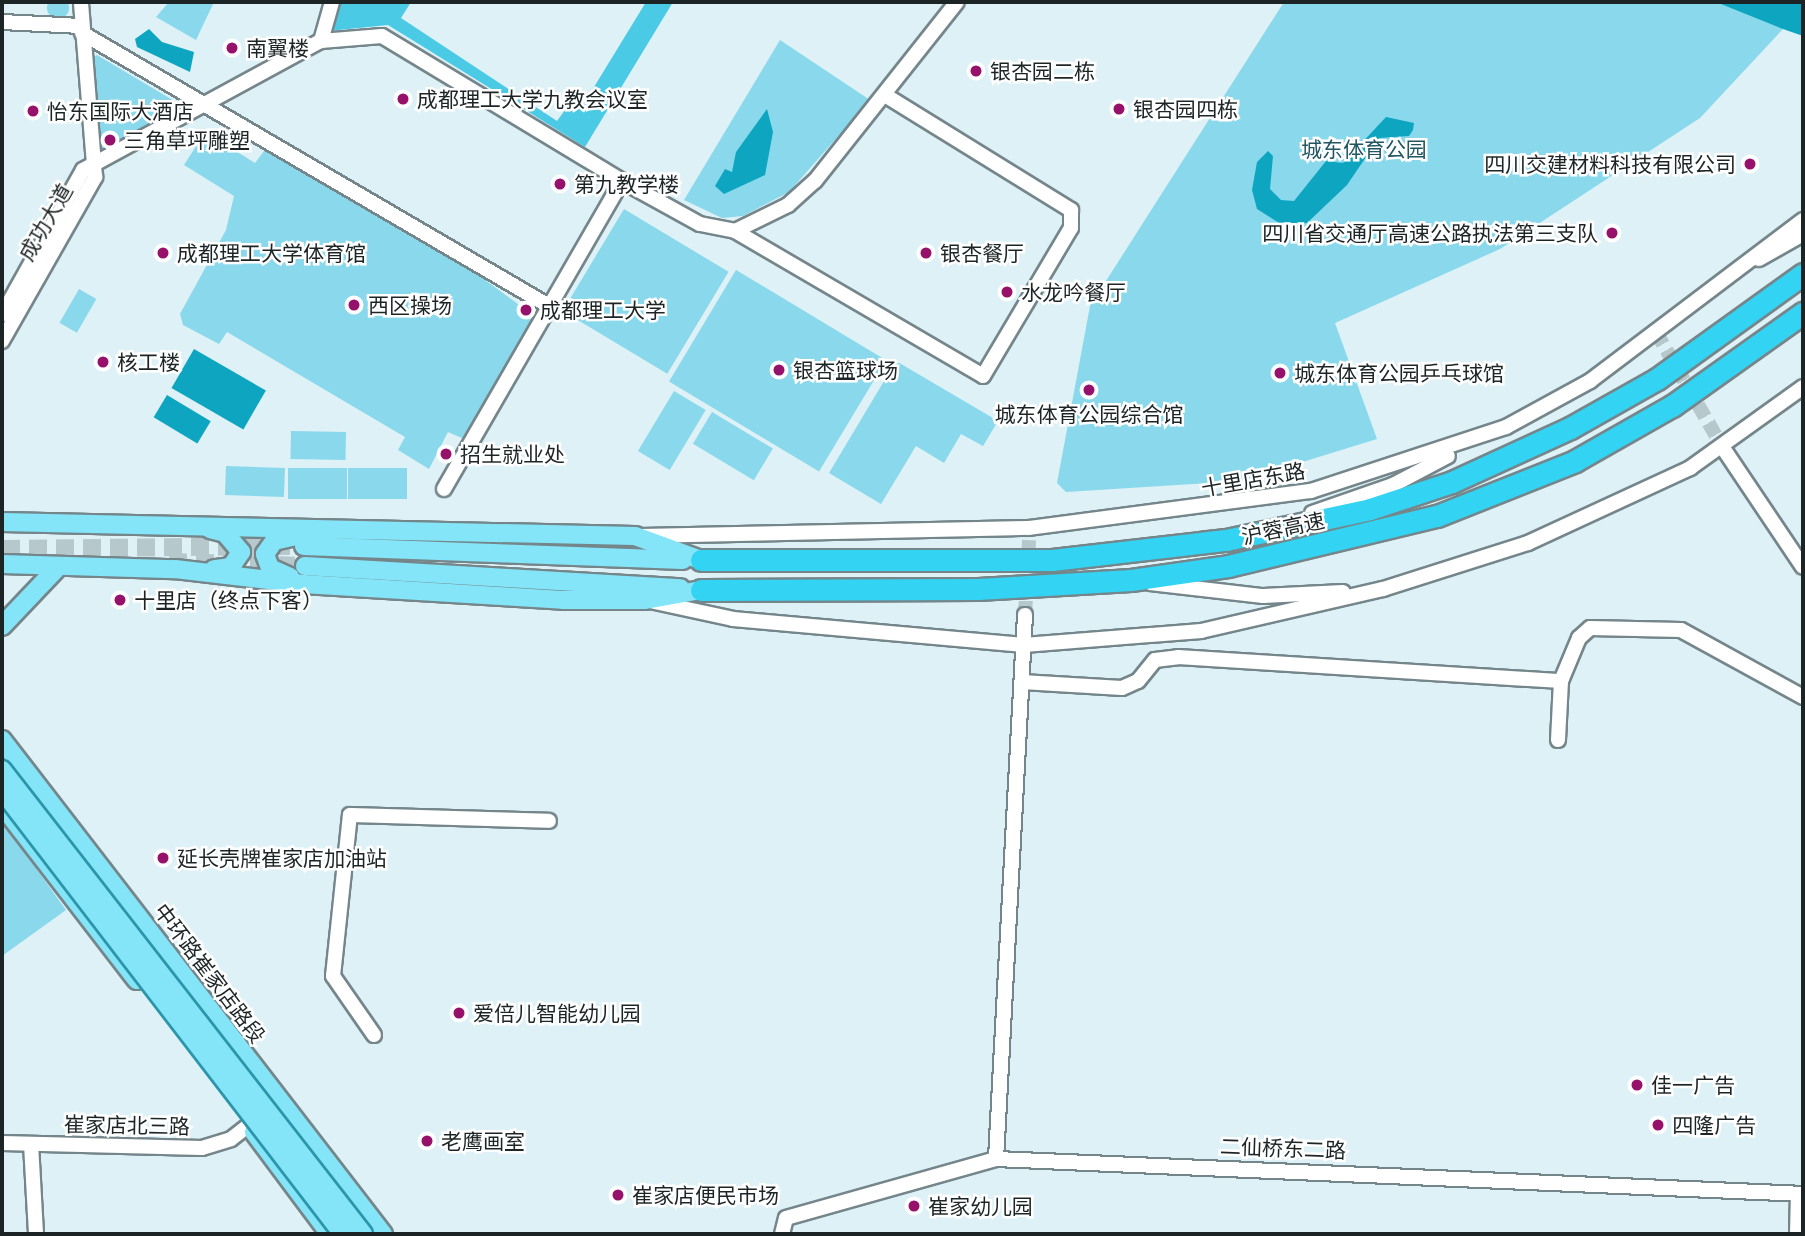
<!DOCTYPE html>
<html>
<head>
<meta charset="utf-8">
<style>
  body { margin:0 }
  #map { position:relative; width:1805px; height:1236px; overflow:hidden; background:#def1f6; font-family:Manrope,"Noto Sans SC",sans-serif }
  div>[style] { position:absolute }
  .green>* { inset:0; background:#89d8ec; transform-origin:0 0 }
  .round { border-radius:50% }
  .forest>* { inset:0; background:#4bcae6 }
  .water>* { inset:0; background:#0da5c0; transform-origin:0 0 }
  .minor-tunnel>* { height:14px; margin-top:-7px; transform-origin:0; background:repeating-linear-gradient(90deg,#b7c8cc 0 14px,transparent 0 21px) }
  .major-tunnel>* { height:18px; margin-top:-9px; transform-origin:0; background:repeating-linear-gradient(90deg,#b7c8cc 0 18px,transparent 0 27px) }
  .roads { filter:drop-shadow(2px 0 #75868b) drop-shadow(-2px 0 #75868b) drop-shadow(0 2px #75868b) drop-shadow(0 -2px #75868b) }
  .minor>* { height:14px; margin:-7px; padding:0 7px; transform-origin:7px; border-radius:7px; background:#fff }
  .major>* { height:18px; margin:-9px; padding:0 9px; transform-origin:9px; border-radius:9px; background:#85e5f8 }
  .highway>* { height:21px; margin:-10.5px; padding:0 10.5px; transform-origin:10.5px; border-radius:10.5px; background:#33d3f3 }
  .bridges { filter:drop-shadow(2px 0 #2b96ab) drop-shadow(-2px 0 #2b96ab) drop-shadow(0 2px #2b96ab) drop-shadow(0 -2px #2b96ab) }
  .major-bridge>* { height:18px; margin:-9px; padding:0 9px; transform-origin:9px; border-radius:9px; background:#85e5f8 }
  .dots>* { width:19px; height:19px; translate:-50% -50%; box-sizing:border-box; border:4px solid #fff; border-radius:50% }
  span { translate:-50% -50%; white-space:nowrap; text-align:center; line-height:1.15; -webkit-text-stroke:5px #fff; paint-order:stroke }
  .poi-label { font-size:21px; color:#1d2425 }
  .left { translate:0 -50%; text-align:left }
  .right { translate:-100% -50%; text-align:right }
  .park-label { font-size:21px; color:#215662 }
  .street-label { font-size:21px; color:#1d2425 }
  .frame { position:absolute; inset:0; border:4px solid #1d2425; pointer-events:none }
</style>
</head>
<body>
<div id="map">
  <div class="green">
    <div class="round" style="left:47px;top:-3px;width:22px;height:22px"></div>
    <div style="clip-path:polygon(169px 2px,214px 2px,196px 40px,156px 17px)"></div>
    <div style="clip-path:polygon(1284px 2px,1798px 2px,1783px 29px,1700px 118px,1500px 249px,1335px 323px,1377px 439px,1241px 481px,1066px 492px,1057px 483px,1090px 306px)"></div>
    <div style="clip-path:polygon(780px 40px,870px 100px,789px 192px,743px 216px,722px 218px,684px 200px)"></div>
    <div style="clip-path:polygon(97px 55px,181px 105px,184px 114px,106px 155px,96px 149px,91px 59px)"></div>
    <div style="clip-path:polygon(205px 132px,255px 163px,267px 147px,455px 258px,530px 313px,531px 326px,503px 379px,464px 439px,448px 432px,429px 469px,398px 450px,405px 437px,227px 332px,219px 344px,183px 325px,180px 314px,226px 230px,234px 196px,184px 165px)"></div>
    <div style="left:624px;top:209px;width:122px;height:119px;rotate:31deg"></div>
    <div style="left:736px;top:270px;width:175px;height:130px;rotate:31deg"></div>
    <div style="left:79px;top:289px;width:20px;height:39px;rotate:30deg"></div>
    <div style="clip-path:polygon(896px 361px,998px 421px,983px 446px,961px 434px,944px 463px,916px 446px,881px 504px,829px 473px)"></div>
    <div style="left:674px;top:391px;width:37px;height:70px;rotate:31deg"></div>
    <div style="left:712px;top:412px;width:71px;height:37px;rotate:31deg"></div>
    <div style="left:291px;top:431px;width:55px;height:28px;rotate:1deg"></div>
    <div style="left:226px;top:466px;width:59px;height:29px;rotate:2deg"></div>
    <div style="left:288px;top:468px;width:59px;height:31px"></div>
    <div style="left:348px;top:468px;width:59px;height:31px"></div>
    <div style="clip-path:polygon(2px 821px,66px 910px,2px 956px)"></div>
  </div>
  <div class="forest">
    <div style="clip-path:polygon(338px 2px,411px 2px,401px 18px,557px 121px,573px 99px,583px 105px,646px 2px,673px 2px,585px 147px,388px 25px,329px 31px)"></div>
  </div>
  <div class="water">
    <div style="clip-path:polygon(1716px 2px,1803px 2px,1803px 36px,1783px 29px)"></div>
    <div style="clip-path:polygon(149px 29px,162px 42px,194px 52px,190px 72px,137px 47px,135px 39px)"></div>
    <div style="clip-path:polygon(767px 109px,773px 132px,765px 175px,724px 194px,715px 186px,725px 169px,732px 172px,736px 152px)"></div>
    <div style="clip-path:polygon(1386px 117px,1414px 123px,1413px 130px,1409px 136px,1379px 138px,1347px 185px,1307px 223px,1284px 226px,1257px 209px,1252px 190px,1257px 162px,1268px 151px,1273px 156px,1270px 189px,1281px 200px,1294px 201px,1326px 161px,1343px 163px)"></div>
    <div style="left:194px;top:349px;width:83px;height:45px;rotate:30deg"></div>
    <div style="left:167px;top:395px;width:51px;height:26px;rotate:31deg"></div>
  </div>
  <div class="minor-tunnel">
    <div style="left:1656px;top:332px;width:134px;rotate:60deg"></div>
    <div style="left:1025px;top:615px;width:75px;rotate:-86.9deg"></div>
  </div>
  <div class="major-tunnel">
    <div style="left:2px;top:549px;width:302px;rotate:-0.6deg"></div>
    <div style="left:169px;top:562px;width:136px;rotate:1.7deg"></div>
  </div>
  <div class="roads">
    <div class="minor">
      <div style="left:2px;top:22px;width:80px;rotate:2.9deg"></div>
      <div style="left:82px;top:33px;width:541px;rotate:30.31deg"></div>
      <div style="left:321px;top:41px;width:41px;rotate:-74.2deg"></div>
      <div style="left:735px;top:231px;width:287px;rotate:30.3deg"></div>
      <div style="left:983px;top:376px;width:172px;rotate:-59.3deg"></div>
      <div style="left:1071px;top:228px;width:18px;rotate:-90deg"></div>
      <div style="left:1071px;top:210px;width:219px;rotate:-148.3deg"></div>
      <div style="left:1759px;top:259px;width:51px;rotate:-29.6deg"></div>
      <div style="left:2px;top:315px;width:166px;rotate:-60.8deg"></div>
      <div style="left:83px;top:170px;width:271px;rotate:-28.5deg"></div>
      <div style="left:321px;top:41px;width:61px;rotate:-4.7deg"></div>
      <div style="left:382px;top:36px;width:280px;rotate:31.1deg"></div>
      <div style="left:622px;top:181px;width:89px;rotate:28.9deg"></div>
      <div style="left:700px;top:224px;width:36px;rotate:11deg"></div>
      <div style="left:735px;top:231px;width:59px;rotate:-26.1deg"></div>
      <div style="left:788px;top:205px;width:36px;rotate:-42deg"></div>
      <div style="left:815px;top:181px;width:228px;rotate:-51.6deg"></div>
      <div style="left:2px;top:341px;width:189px;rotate:-60.4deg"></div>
      <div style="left:95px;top:177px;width:176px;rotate:-94.6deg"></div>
      <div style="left:1723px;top:448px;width:143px;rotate:56.1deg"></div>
      <div style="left:444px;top:489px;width:356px;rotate:-60deg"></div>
      <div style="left:1312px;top:513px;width:86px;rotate:-19.1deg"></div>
      <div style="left:1393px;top:485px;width:62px;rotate:-27.8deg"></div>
      <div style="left:641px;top:536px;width:388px;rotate:-1.2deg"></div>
      <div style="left:1029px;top:528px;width:284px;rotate:-7.5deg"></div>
      <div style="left:1311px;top:491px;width:205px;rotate:-18.2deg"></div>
      <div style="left:1506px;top:427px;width:96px;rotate:-28.7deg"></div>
      <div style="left:1590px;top:381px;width:267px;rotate:-37.1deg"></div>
      <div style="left:1150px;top:583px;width:114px;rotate:6.6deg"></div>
      <div style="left:1263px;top:596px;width:80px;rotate:-2.9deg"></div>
      <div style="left:650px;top:601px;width:85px;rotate:12.2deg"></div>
      <div style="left:733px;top:619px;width:292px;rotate:5.1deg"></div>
      <div style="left:1024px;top:645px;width:178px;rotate:-4.5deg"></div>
      <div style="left:1201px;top:631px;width:187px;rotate:-13deg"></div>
      <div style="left:1383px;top:589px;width:152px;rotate:-17.6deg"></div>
      <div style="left:1528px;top:543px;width:179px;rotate:-24.8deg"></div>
      <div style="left:1690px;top:468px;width:139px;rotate:-35.6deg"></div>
      <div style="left:1022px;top:682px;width:100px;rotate:3.4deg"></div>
      <div style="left:1122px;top:688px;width:17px;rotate:-24deg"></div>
      <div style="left:1138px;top:681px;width:27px;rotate:-51deg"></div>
      <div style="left:1155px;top:660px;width:23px;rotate:-7deg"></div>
      <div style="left:1178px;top:657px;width:384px;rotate:3.6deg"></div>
      <div style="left:1558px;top:740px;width:59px;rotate:-87.1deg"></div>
      <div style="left:1561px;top:681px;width:47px;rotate:-67.3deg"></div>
      <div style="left:1579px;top:638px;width:15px;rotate:-42deg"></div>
      <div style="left:1590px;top:628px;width:91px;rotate:1.3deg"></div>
      <div style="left:1681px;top:630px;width:139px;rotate:28.8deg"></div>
      <div style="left:374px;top:1035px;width:72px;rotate:-124.8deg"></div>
      <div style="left:333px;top:976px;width:162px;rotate:-84deg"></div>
      <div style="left:350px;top:815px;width:199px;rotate:1.7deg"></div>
      <div style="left:2px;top:1143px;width:200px;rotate:1.4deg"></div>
      <div style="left:202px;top:1148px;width:30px;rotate:-17deg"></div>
      <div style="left:231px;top:1139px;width:37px;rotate:-38deg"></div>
      <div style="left:31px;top:1144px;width:90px;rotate:86.8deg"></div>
      <div style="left:996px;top:1159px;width:545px;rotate:-86.95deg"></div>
      <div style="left:782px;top:1234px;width:16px;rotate:-76deg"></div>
      <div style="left:786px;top:1218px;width:218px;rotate:-15.7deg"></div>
      <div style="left:996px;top:1159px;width:808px;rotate:2.48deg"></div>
      <div style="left:1797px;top:1234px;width:40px;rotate:-88.6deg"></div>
    </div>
    <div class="major">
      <div style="left:2px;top:522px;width:633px;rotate:1.27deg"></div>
      <div style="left:635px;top:536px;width:70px;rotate:20deg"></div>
      <div style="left:210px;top:529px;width:16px;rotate:15deg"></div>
      <div style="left:225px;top:533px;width:25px;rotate:50deg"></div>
      <div style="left:241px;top:552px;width:18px;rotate:124deg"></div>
      <div style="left:231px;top:567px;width:17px;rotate:173deg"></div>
      <div style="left:304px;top:546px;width:379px;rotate:2.1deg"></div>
      <div style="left:2px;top:564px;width:173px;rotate:1.7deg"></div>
      <div style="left:175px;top:569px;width:129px;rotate:6.7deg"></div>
      <div style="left:303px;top:584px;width:260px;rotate:3.5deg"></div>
      <div style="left:563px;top:600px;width:82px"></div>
      <div style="left:645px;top:600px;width:57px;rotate:-10.1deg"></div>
      <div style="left:305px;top:566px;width:376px;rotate:3.4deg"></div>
      <div style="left:290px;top:577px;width:22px;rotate:-156deg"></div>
      <div style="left:270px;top:568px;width:15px;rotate:-110deg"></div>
      <div style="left:265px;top:554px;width:16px;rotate:-55deg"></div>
      <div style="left:274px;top:541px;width:26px;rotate:-13deg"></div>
      <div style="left:2px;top:626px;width:81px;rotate:-46.5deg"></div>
      <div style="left:2px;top:740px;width:624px;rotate:52.36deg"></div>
      <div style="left:2px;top:805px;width:221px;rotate:52.4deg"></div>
      <div style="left:254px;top:1132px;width:127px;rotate:53.3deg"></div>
    </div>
    <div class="highway">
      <div style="left:701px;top:560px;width:351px"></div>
      <div style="left:1052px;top:560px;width:175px;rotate:-6.6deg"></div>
      <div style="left:1226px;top:540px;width:147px;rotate:-12.1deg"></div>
      <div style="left:1370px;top:509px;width:86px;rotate:-18.2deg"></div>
      <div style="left:1452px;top:482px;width:130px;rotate:-24.6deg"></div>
      <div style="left:1570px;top:428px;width:100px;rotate:-29.4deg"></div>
      <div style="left:1657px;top:379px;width:180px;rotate:-35.7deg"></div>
      <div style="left:701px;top:590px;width:277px;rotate:-0.2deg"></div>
      <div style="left:978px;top:589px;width:153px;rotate:-3.4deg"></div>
      <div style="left:1131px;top:580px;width:98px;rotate:-8.2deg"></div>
      <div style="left:1228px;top:566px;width:215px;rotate:-13.5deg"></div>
      <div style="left:1437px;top:516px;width:149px;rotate:-21.7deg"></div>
      <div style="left:1575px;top:461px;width:112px;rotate:-29.6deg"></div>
      <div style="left:1672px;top:406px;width:161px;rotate:-35.4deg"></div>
    </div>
  </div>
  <div class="bridges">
    <div class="major-bridge">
      <div style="left:2px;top:770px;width:588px;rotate:52.12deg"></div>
      <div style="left:2px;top:790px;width:560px;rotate:52.48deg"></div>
    </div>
  </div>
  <div class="dots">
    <div style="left:232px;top:48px;background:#95116a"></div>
    <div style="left:976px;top:71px;background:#95116a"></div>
    <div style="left:403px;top:99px;background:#95116a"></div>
    <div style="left:1119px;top:109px;background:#95116a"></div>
    <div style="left:33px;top:111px;background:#95116a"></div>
    <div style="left:110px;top:140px;background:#95116a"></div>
    <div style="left:1750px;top:164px;background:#95116a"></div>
    <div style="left:560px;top:184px;background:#95116a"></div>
    <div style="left:1612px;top:233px;background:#95116a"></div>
    <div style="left:163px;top:253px;background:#95116a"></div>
    <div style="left:926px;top:253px;background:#95116a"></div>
    <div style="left:1007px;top:292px;background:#95116a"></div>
    <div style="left:354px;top:305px;background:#95116a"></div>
    <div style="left:526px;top:310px;background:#95116a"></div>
    <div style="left:103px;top:362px;background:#95116a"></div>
    <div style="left:779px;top:370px;background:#95116a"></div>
    <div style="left:1280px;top:373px;background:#95116a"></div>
    <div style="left:1089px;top:390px;background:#95116a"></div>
    <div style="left:446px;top:454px;background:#95116a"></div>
    <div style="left:120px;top:600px;background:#95116a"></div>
    <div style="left:163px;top:858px;background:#95116a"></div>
    <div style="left:459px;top:1013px;background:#95116a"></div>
    <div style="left:1637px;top:1085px;background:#95116a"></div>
    <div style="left:1658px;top:1125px;background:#95116a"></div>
    <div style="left:427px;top:1141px;background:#95116a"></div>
    <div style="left:618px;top:1195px;background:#95116a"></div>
    <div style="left:914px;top:1206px;background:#95116a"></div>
  </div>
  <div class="poi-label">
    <span class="left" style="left:246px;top:48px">南翼楼</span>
    <span class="left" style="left:990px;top:71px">银杏园二栋</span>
    <span class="left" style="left:417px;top:99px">成都理工大学九教会议室</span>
    <span class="left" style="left:1133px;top:109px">银杏园四栋</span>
    <span class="left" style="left:47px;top:111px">怡东国际大酒店</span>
    <span class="left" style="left:124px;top:140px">三角草坪雕塑</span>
    <span class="right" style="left:1736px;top:164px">四川交建材料科技有限公司</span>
    <span class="left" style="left:574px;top:184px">第九教学楼</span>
    <span class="right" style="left:1598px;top:233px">四川省交通厅高速公路执法第三支队</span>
    <span class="left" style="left:177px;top:253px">成都理工大学体育馆</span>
    <span class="left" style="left:940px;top:253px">银杏餐厅</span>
    <span class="left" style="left:1021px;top:292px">水龙吟餐厅</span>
    <span class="left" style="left:368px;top:305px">西区操场</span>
    <span class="left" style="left:540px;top:310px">成都理工大学</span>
    <span class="left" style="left:117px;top:362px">核工楼</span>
    <span class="left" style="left:793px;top:370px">银杏篮球场</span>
    <span class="left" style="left:1294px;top:373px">城东体育公园乒乓球馆</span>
    <span style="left:1089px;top:414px">城东体育公园综合馆</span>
    <span class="left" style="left:460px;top:454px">招生就业处</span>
    <span class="left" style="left:134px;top:600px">十里店（终点下客）</span>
    <span class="left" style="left:177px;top:858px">延长壳牌崔家店加油站</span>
    <span class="left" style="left:473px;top:1013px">爱倍儿智能幼儿园</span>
    <span class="left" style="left:1651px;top:1085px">佳一广告</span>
    <span class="left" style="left:1672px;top:1125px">四隆广告</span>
    <span class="left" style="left:441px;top:1141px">老鹰画室</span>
    <span class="left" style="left:632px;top:1195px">崔家店便民市场</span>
    <span class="left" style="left:928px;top:1206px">崔家幼儿园</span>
  </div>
  <div class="park-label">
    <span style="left:1364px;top:149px">城东体育公园</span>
  </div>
  <div class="street-label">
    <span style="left:45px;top:222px;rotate:-60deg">成功大道</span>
    <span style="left:1253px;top:479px;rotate:-10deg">十里店东路</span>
    <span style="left:1283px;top:528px;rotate:-12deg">沪蓉高速</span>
    <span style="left:210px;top:973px;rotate:53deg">中环路崔家店路段</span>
    <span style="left:127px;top:1125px;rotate:1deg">崔家店北三路</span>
    <span style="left:1283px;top:1148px;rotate:2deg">二仙桥东二路</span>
  </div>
  <div class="frame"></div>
</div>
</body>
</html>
